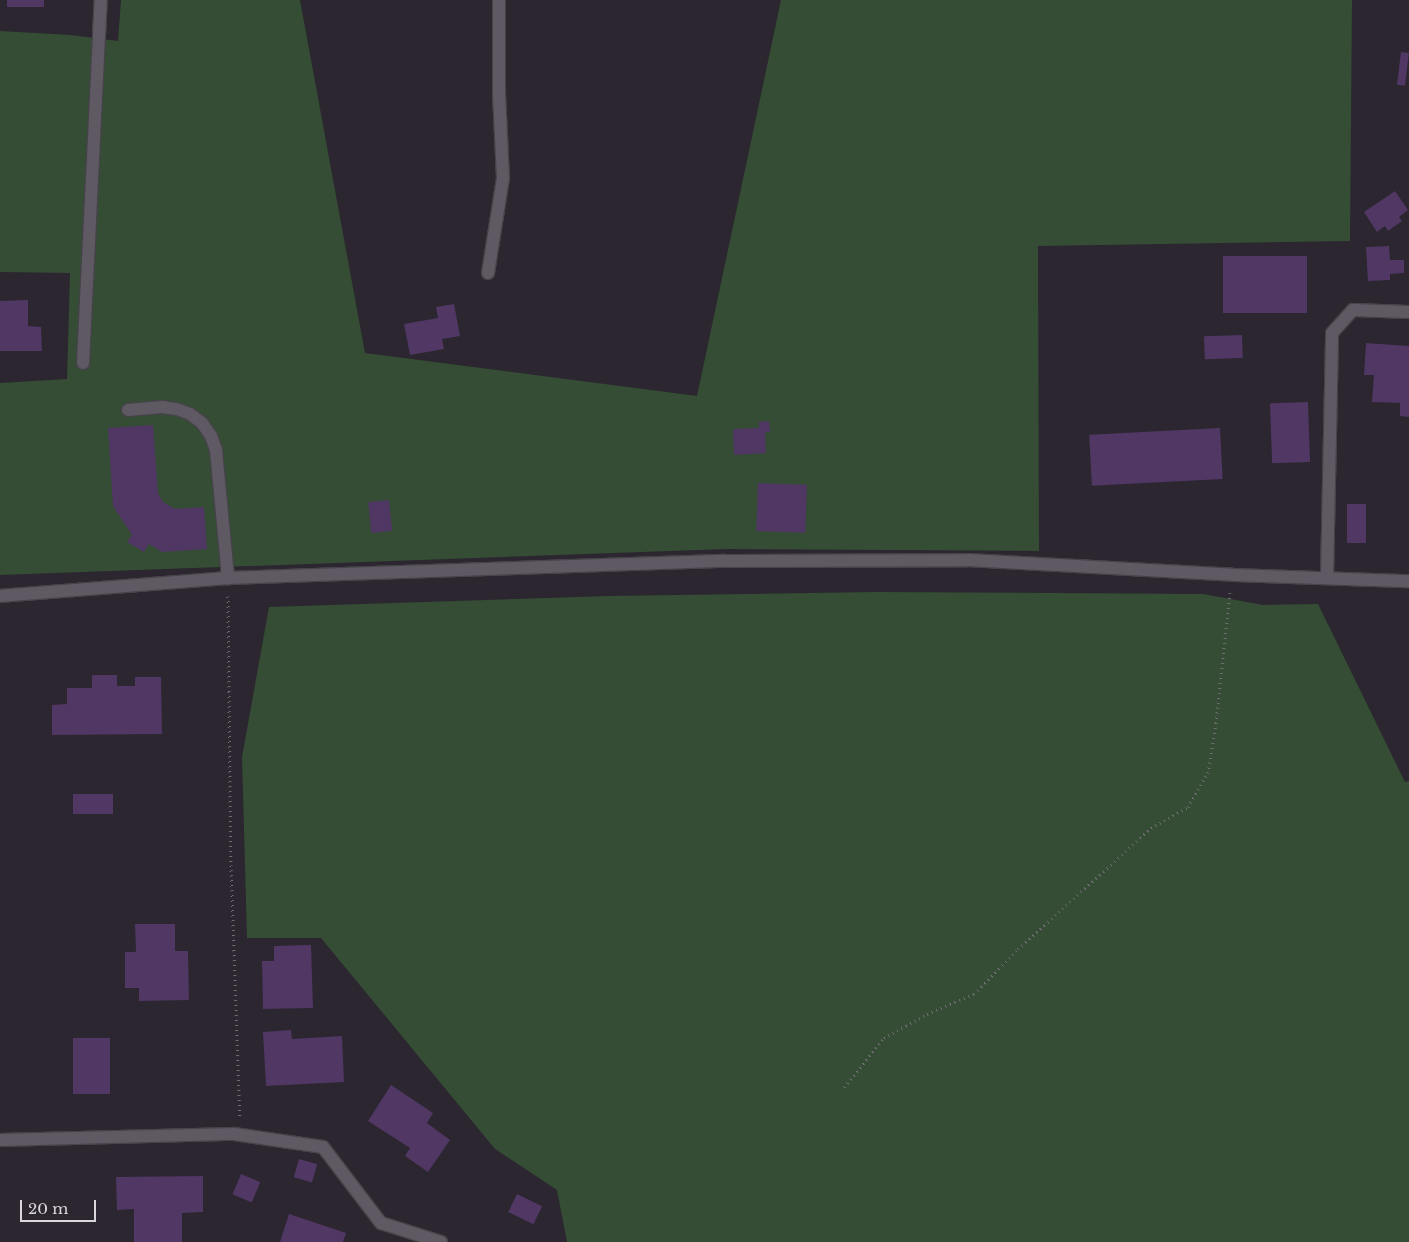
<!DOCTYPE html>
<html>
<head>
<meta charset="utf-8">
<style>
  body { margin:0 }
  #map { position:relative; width:1409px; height:1242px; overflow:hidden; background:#2b262f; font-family:"Libre Baskerville",serif }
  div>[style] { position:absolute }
  .green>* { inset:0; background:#344d34 }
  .building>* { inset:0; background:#503764; transform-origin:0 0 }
  .path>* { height:3px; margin-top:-1.5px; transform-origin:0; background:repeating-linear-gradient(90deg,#706c74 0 1px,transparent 0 5px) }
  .roads { filter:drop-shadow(1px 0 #46434a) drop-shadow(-1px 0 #46434a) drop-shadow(0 1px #46434a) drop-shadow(0 -1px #46434a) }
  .minor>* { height:12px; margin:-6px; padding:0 6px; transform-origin:6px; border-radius:6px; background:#5e5963 }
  span { translate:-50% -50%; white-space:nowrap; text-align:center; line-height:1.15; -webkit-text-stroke:5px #2b262f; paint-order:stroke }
  .scale { position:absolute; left:20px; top:1200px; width:76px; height:22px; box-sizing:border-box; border:2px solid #d9d6dc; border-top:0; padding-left:6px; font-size:15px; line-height:18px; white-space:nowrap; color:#d9d6dc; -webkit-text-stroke:4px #2b262f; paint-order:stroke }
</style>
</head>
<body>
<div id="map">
  <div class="green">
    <div style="clip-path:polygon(121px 0,300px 0,365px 353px,697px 396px,781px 0,1352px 0,1350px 241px,1038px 246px,1039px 551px,727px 549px,0 575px,0 383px,67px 379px,70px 273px,0 272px,0 31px,70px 35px,118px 41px)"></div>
    <div style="clip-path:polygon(876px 592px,1203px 594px,1263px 605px,1318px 604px,1405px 782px,1409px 781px,1409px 1242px,567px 1242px,557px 1190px,495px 1149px,321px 938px,247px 938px,242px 757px,269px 607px,608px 596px)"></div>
  </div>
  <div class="building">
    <div style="left:7px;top:0;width:37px;height:7px"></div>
    <div style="left:1401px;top:52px;width:8px;height:33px;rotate:7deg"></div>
    <div style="clip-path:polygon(1395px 191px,1408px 210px,1399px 217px,1402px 221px,1388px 231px,1385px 226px,1377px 232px,1364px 212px)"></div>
    <div style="clip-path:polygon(1389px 246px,1390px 260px,1404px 260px,1404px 273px,1390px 274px,1390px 280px,1368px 281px,1366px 247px)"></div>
    <div style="left:1223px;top:256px;width:84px;height:57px"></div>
    <div style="clip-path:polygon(28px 300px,28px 326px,41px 327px,42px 351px,0 351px,0 301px)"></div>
    <div style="clip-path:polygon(454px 304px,460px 336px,442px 339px,444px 349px,410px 355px,404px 324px,438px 318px,436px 307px)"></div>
    <div style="left:1242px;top:335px;width:23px;height:38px;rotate:88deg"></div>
    <div style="clip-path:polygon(1366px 343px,1409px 346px,1409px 417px,1400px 416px,1400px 403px,1372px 402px,1374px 375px,1364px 375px)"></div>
    <div style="left:1308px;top:402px;width:60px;height:38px;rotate:88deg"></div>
    <div style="clip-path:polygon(769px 421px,770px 432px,765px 432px,766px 453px,734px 455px,733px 429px,759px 428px,759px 422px)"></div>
    <div style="clip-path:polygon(153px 425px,158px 493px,163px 502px,175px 509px,204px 507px,207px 549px,162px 552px,149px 544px,144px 552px,127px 542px,132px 535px,113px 506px,108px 428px)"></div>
    <div style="left:1220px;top:428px;width:51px;height:131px;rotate:87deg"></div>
    <div style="left:758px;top:483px;width:49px;height:48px;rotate:2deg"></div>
    <div style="left:389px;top:500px;width:31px;height:21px;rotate:84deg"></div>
    <div style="left:1347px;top:504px;width:19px;height:39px"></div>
    <div style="clip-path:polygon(92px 675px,117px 675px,117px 686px,135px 686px,135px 677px,161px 677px,162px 734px,52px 735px,52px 705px,67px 704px,67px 688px,92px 688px)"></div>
    <div style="left:73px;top:794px;width:40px;height:20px"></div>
    <div style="clip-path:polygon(135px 924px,175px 924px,175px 951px,188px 951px,189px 1000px,139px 1001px,139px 988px,125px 988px,125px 952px,136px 952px)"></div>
    <div style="clip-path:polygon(311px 945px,313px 1008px,263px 1009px,262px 961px,274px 961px,274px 946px)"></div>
    <div style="clip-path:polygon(291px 1030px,292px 1039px,342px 1036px,344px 1082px,266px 1086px,263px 1032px)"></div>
    <div style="left:110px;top:1038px;width:56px;height:37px;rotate:90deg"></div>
    <div style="clip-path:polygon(391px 1085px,433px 1113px,427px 1123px,450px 1140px,428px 1172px,405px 1156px,410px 1148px,368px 1121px)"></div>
    <div style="left:299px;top:1159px;width:19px;height:19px;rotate:16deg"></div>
    <div style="left:241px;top:1174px;width:21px;height:22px;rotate:23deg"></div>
    <div style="clip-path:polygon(203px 1176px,203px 1212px,182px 1213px,182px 1242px,134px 1242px,134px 1209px,117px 1210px,116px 1177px)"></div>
    <div style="left:517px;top:1194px;width:28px;height:20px;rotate:26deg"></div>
    <div style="clip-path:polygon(289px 1214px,346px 1233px,343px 1242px,280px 1242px)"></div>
  </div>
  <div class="path">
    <div style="left:228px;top:596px;width:269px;rotate:89.4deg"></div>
    <div style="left:231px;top:865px;width:252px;rotate:88deg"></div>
    <div style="left:844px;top:1087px;width:63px;rotate:-50.8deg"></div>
    <div style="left:884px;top:1038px;width:49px;rotate:-29.2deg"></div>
    <div style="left:927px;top:1014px;width:51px;rotate:-23.1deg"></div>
    <div style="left:974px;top:994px;width:63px;rotate:-45.6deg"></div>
    <div style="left:1018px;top:949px;width:180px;rotate:-42.3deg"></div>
    <div style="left:1151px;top:828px;width:43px;rotate:-29.6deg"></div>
    <div style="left:1188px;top:807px;width:39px;rotate:-60deg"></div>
    <div style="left:1208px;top:773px;width:51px;rotate:-80.9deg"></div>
    <div style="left:1216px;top:723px;width:131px;rotate:-83.9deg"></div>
  </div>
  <div class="roads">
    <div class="minor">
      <div style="left:488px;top:273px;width:96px;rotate:-81deg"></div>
      <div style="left:503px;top:178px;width:84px;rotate:-92.7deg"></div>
      <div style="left:499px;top:94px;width:94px;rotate:-90deg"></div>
      <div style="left:83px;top:363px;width:363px;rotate:-87.2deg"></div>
      <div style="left:128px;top:410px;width:34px;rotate:-5deg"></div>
      <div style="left:162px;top:407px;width:15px;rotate:8deg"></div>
      <div style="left:177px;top:409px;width:14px;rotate:21deg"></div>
      <div style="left:190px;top:414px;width:15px;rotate:37deg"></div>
      <div style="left:202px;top:423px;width:16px;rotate:55deg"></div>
      <div style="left:211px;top:436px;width:15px;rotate:70deg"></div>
      <div style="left:216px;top:450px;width:129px;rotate:84.6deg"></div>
      <div style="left:1327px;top:577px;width:244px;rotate:-88.8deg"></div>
      <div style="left:1332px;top:333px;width:31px;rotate:-48deg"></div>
      <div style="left:1353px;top:310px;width:56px;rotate:2deg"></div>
      <div style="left:0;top:596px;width:229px;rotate:-4.5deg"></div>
      <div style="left:228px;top:578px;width:497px;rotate:-2deg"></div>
      <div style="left:725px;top:561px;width:243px;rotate:-0.2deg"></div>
      <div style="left:968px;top:560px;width:265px;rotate:3.2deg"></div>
      <div style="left:1233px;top:575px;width:176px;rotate:2deg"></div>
      <div style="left:0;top:1140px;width:234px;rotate:-1.5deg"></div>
      <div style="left:234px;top:1134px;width:90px;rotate:8.3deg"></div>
      <div style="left:323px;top:1147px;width:96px;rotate:52.7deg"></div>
      <div style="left:381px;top:1223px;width:63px;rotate:17.6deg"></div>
    </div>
  </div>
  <div class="scale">20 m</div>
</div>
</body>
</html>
